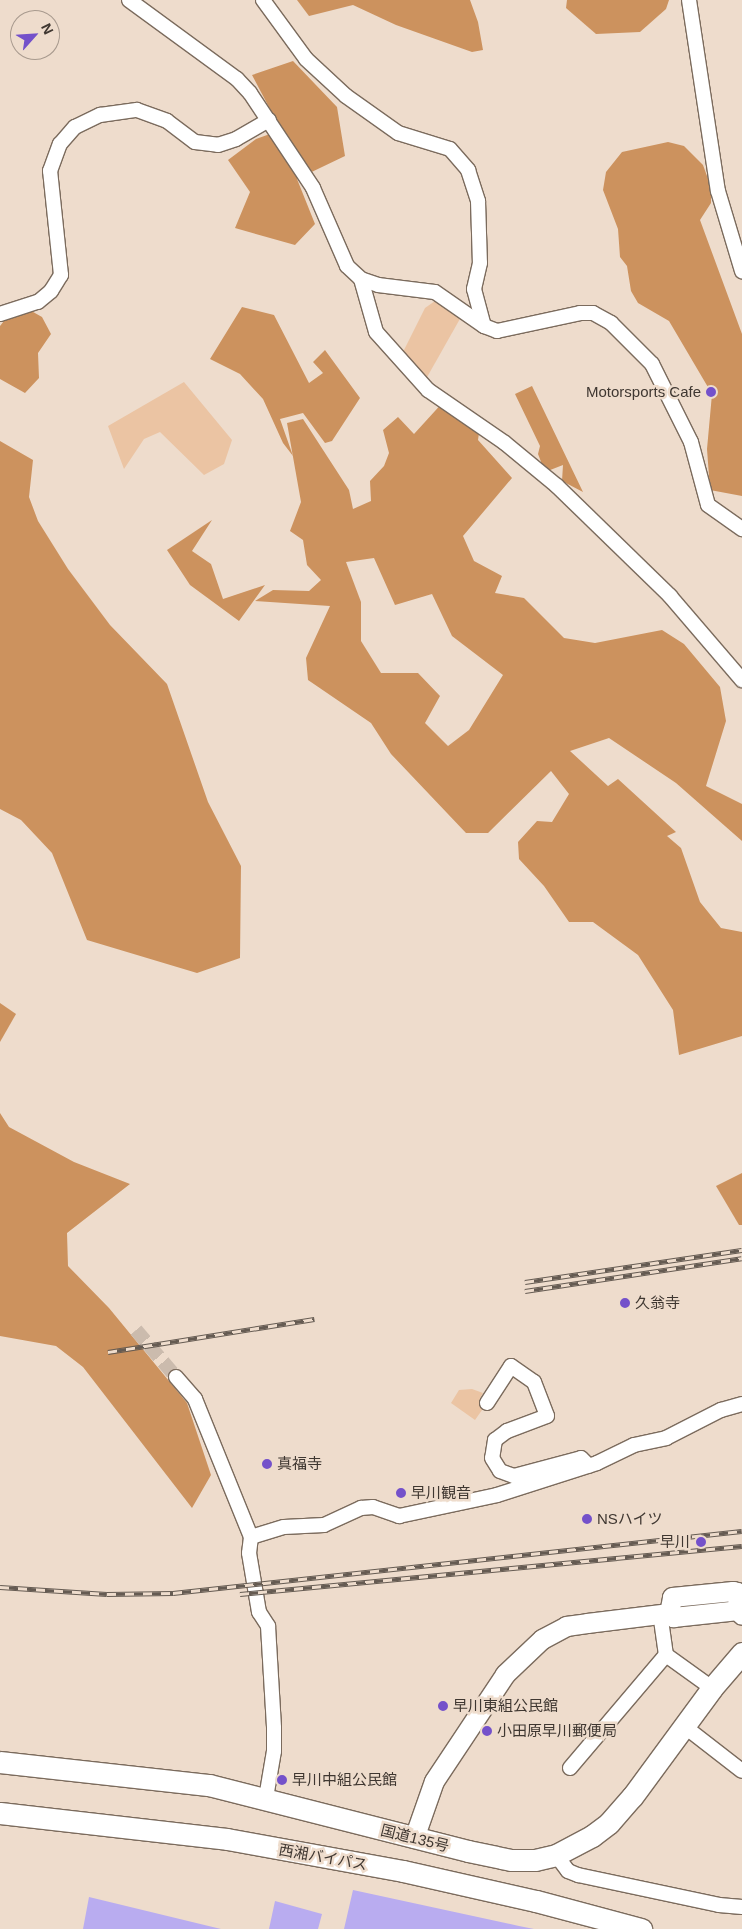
<!DOCTYPE html>
<html>
<head>
<meta charset="utf-8">
<style>
  body { margin:0 }
  #map { position:relative; width:742px; height:1929px; overflow:hidden; background:#eedccc; font-family:Arial,"Noto Sans JP",sans-serif }
  div>[style] { position:absolute }
  .green>* { inset:0; background:#ebc4a3 }
  .forest>* { inset:0; background:#cc925e }
  .water>* { inset:0; background:#b9acf0 }
  .minor-tunnel>* { height:14px; margin-top:-7px; transform-origin:0; background:repeating-linear-gradient(90deg,#cbbbad 0 14px,transparent 0 21px) }
  .roads { filter:drop-shadow(1px 0 #7b6b5d) drop-shadow(-1px 0 #7b6b5d) drop-shadow(0 1px #7b6b5d) drop-shadow(0 -1px #7b6b5d) }
  .minor>* { height:14px; margin:-7px; padding:0 7px; transform-origin:7px; border-radius:7px; background:#fff }
  .major>* { height:19px; margin:-9.5px; padding:0 9.5px; transform-origin:9.5px; border-radius:9.5px; background:#fff }
  .highway>* { height:21px; margin:-10.5px; padding:0 10.5px; transform-origin:10.5px; border-radius:10.5px; background:#fff }
  .rail>* { height:5px; margin-top:-2.5px; transform-origin:0; background:repeating-linear-gradient(90deg,#eedccc 0 9px,#655b52 0 18px); box-sizing:border-box; border-block:1px solid #655b52 }
  .dots>* { width:14px; height:14px; translate:-50% -50%; box-sizing:border-box; border:2px solid #eedccc; border-radius:50% }
  span { translate:-50% -50%; white-space:nowrap; text-align:center; line-height:1.15; -webkit-text-stroke:5px #eedccc; paint-order:stroke }
  .poi-label { font-size:15px; color:#3f3731 }
  .right { translate:-100% -50%; text-align:right }
  .left { translate:0 -50%; text-align:left }
  .street-label { font-size:15px; color:#3f3731 }
  .north { position:absolute; left:10px; top:10px; width:50px; height:50px; box-sizing:border-box; background:#eedccc; border:1px solid #a89a8e; border-radius:50%; rotate:64deg; font-size:14px; font-weight:700; line-height:20px; text-align:center; color:#3f3731 }
  .north::after { content:''; display:block; margin:auto; width:18px; height:22px; background:#7451ca; clip-path:polygon(50% 0,100% 100%,50% 72%,0 100%) }
</style>
</head>
<body>
<div id="map">
  <div class="green">
    <div style="clip-path:polygon(435px 301px,461px 317px,426px 379px,402px 354px,425px 308px)"></div>
    <div style="clip-path:polygon(184px 382px,232px 440px,224px 464px,204px 475px,160px 432px,144px 439px,124px 469px,108px 426px)"></div>
    <div style="clip-path:polygon(472px 1389px,483px 1393px,480px 1398px,487px 1403px,475px 1420px,451px 1403px,459px 1390px)"></div>
  </div>
  <div class="forest">
    <div style="clip-path:polygon(297px 0,470px 0,478px 22px,483px 50px,472px 52px,396px 25px,353px 5px,309px 16px)"></div>
    <div style="clip-path:polygon(567px 0,669px 0,666px 9px,640px 32px,596px 34px,566px 8px)"></div>
    <div style="clip-path:polygon(293px 61px,337px 107px,345px 156px,297px 179px,315px 224px,295px 245px,235px 228px,250px 192px,228px 160px,256px 139px,281px 130px,252px 75px)"></div>
    <div style="clip-path:polygon(668px 142px,684px 146px,703px 165px,711px 187px,711px 203px,700px 220px,742px 334px,742px 496px,710px 490px,707px 449px,712px 394px,669px 321px,638px 303px,631px 291px,627px 266px,620px 257px,618px 229px,603px 190px,606px 172px,622px 152px)"></div>
    <div style="clip-path:polygon(242px 307px,274px 315px,309px 383px,323px 373px,313px 362px,325px 350px,360px 398px,332px 441px,325px 443px,303px 413px,280px 419px,293px 456px,283px 443px,263px 399px,240px 374px,210px 359px)"></div>
    <div style="clip-path:polygon(26px 308px,42px 317px,51px 334px,38px 353px,39px 378px,25px 393px,0 379px,0 326px,8px 316px)"></div>
    <div style="clip-path:polygon(532px 386px,583px 492px,562px 481px,563px 465px,545px 472px,538px 454px,540px 446px,515px 394px)"></div>
    <div style="clip-path:polygon(evenodd,445px 400px,480px 426px,478px 440px,512px 478px,463px 536px,474px 561px,502px 576px,495px 593px,524px 598px,564px 638px,595px 643px,662px 630px,684px 644px,720px 687px,726px 721px,706px 786px,742px 804px,742px 841px,676px 783px,609px 738px,570px 751px,608px 786px,618px 779px,676px 832px,667px 836px,681px 848px,700px 902px,721px 928px,742px 932px,742px 1036px,679px 1055px,673px 1010px,638px 955px,593px 922px,569px 922px,544px 886px,519px 859px,518px 842px,537px 821px,552px 822px,569px 794px,551px 771px,488px 833px,466px 833px,391px 754px,371px 723px,308px 680px,306px 658px,330px 606px,255px 601px,273px 590px,309px 591px,321px 580px,307px 565px,303px 540px,290px 531px,301px 502px,287px 423px,303px 419px,349px 490px,353px 509px,371px 501px,370px 481px,384px 466px,389px 453px,383px 430px,398px 417px,414px 434px,445px 400px,374px 558px,395px 605px,432px 594px,452px 636px,503px 675px,469px 730px,448px 746px,425px 723px,440px 696px,418px 673px,381px 673px,361px 641px,361px 602px,346px 562px,374px 558px)"></div>
    <div style="clip-path:polygon(0 441px,33px 460px,29px 497px,38px 521px,68px 569px,110px 625px,167px 684px,208px 802px,241px 866px,240px 958px,197px 973px,87px 940px,52px 853px,21px 820px,0 809px)"></div>
    <div style="clip-path:polygon(212px 520px,192px 551px,211px 564px,223px 599px,265px 585px,239px 621px,190px 585px,167px 550px)"></div>
    <div style="clip-path:polygon(0 1003px,16px 1014px,0 1042px)"></div>
    <div style="clip-path:polygon(0 1113px,9px 1127px,74px 1162px,130px 1184px,67px 1233px,68px 1266px,109px 1308px,187px 1403px,211px 1475px,192px 1508px,83px 1367px,56px 1346px,0 1336px)"></div>
    <div style="clip-path:polygon(742px 1173px,742px 1225px,739px 1225px,716px 1186px)"></div>
  </div>
  <div class="water">
    <div style="clip-path:polygon(353px 1890px,519px 1926px,534px 1929px,344px 1929px)"></div>
    <div style="clip-path:polygon(89px 1897px,221px 1929px,83px 1929px)"></div>
    <div style="clip-path:polygon(275px 1901px,322px 1914px,318px 1929px,269px 1929px)"></div>
  </div>
  <div class="minor-tunnel">
    <div style="left:136px;top:1330px;width:62px;rotate:49.6deg"></div>
  </div>
  <div class="roads">
    <div class="minor">
      <div style="left:129px;top:0;width:134px;rotate:36.2deg"></div>
      <div style="left:237px;top:79px;width:19px;rotate:47deg"></div>
      <div style="left:250px;top:93px;width:114px;rotate:56.4deg"></div>
      <div style="left:313px;top:188px;width:85px;rotate:66.4deg"></div>
      <div style="left:347px;top:266px;width:19px;rotate:43deg"></div>
      <div style="left:361px;top:279px;width:18px;rotate:19deg"></div>
      <div style="left:378px;top:285px;width:57px;rotate:7deg"></div>
      <div style="left:435px;top:292px;width:60px;rotate:34.8deg"></div>
      <div style="left:484px;top:326px;width:14px;rotate:21deg"></div>
      <div style="left:497px;top:331px;width:85px;rotate:-12.2deg"></div>
      <div style="left:580px;top:313px;width:13px"></div>
      <div style="left:593px;top:313px;width:21px;rotate:29deg"></div>
      <div style="left:611px;top:323px;width:58px;rotate:45deg"></div>
      <div style="left:652px;top:364px;width:87px;rotate:63.4deg"></div>
      <div style="left:691px;top:442px;width:65px;rotate:74.9deg"></div>
      <div style="left:708px;top:505px;width:42px;rotate:35.2deg"></div>
      <div style="left:263px;top:0;width:73px;rotate:53.9deg"></div>
      <div style="left:306px;top:59px;width:54px;rotate:42.8deg"></div>
      <div style="left:346px;top:96px;width:64px;rotate:35.4deg"></div>
      <div style="left:398px;top:133px;width:54px;rotate:17.1deg"></div>
      <div style="left:450px;top:149px;width:28px;rotate:49deg"></div>
      <div style="left:468px;top:170px;width:33px;rotate:72deg"></div>
      <div style="left:478px;top:201px;width:62px;rotate:88.2deg"></div>
      <div style="left:480px;top:263px;width:27px;rotate:103deg"></div>
      <div style="left:474px;top:289px;width:38px;rotate:75deg"></div>
      <div style="left:689px;top:0;width:193px;rotate:81.4deg"></div>
      <div style="left:718px;top:191px;width:84px;rotate:73.3deg"></div>
      <div style="left:361px;top:279px;width:55px;rotate:74.2deg"></div>
      <div style="left:376px;top:332px;width:78px;rotate:48.1deg"></div>
      <div style="left:428px;top:390px;width:93px;rotate:34.5deg"></div>
      <div style="left:505px;top:443px;width:67px;rotate:39.6deg"></div>
      <div style="left:557px;top:486px;width:158px;rotate:44.2deg"></div>
      <div style="left:670px;top:596px;width:111px;rotate:49.4deg"></div>
      <div style="left:0;top:314px;width:40px;rotate:-18deg"></div>
      <div style="left:38px;top:302px;width:17px;rotate:-40deg"></div>
      <div style="left:51px;top:291px;width:19px;rotate:-58deg"></div>
      <div style="left:61px;top:275px;width:105px;rotate:-96deg"></div>
      <div style="left:50px;top:171px;width:29px;rotate:-70deg"></div>
      <div style="left:60px;top:144px;width:23px;rotate:-49deg"></div>
      <div style="left:75px;top:127px;width:28px;rotate:-26deg"></div>
      <div style="left:100px;top:115px;width:37px;rotate:-8deg"></div>
      <div style="left:137px;top:110px;width:32px;rotate:20deg"></div>
      <div style="left:167px;top:121px;width:35px;rotate:37deg"></div>
      <div style="left:195px;top:142px;width:23px;rotate:7deg"></div>
      <div style="left:218px;top:145px;width:19px;rotate:-18deg"></div>
      <div style="left:236px;top:139px;width:38px;rotate:-30deg"></div>
      <div style="left:176px;top:1377px;width:29px;rotate:49deg"></div>
      <div style="left:195px;top:1399px;width:149px;rotate:67.9deg"></div>
      <div style="left:251px;top:1537px;width:16px;rotate:97deg"></div>
      <div style="left:249px;top:1553px;width:60px;rotate:80.4deg"></div>
      <div style="left:259px;top:1612px;width:17px;rotate:57deg"></div>
      <div style="left:268px;top:1626px;width:102px;rotate:86.6deg"></div>
      <div style="left:274px;top:1728px;width:23px;rotate:90deg"></div>
      <div style="left:274px;top:1751px;width:48px;rotate:99.7deg"></div>
      <div style="left:487px;top:1403px;width:44px;rotate:-57deg"></div>
      <div style="left:511px;top:1366px;width:28px;rotate:35deg"></div>
      <div style="left:534px;top:1382px;width:36px;rotate:69deg"></div>
      <div style="left:547px;top:1416px;width:43px;rotate:159.4deg"></div>
      <div style="left:507px;top:1431px;width:15px;rotate:143deg"></div>
      <div style="left:495px;top:1440px;width:18px;rotate:99deg"></div>
      <div style="left:492px;top:1458px;width:15px;rotate:58deg"></div>
      <div style="left:500px;top:1471px;width:15px;rotate:20deg"></div>
      <div style="left:514px;top:1476px;width:69px;rotate:-15deg"></div>
      <div style="left:581px;top:1458px;width:11px;rotate:45deg"></div>
      <div style="left:251px;top:1537px;width:34px;rotate:-17deg"></div>
      <div style="left:284px;top:1527px;width:40px;rotate:-2.9deg"></div>
      <div style="left:324px;top:1525px;width:41px;rotate:-24.7deg"></div>
      <div style="left:361px;top:1508px;width:12px;rotate:-5deg"></div>
      <div style="left:373px;top:1507px;width:28px;rotate:19deg"></div>
      <div style="left:399px;top:1516px;width:100px;rotate:-12.1deg"></div>
      <div style="left:497px;top:1495px;width:105px;rotate:-17.7deg"></div>
      <div style="left:597px;top:1463px;width:41px;rotate:-25.9deg"></div>
      <div style="left:634px;top:1445px;width:33px;rotate:-12deg"></div>
      <div style="left:666px;top:1438px;width:62px;rotate:-27deg"></div>
      <div style="left:721px;top:1410px;width:22px;rotate:-16deg"></div>
      <div style="left:660px;top:1613px;width:42px;rotate:81.9deg"></div>
      <div style="left:684px;top:1726px;width:73px;rotate:37.8deg"></div>
      <div style="left:570px;top:1768px;width:148px;rotate:-49.7deg"></div>
      <div style="left:666px;top:1655px;width:57px;rotate:35.7deg"></div>
      <div style="left:556px;top:1855px;width:20px;rotate:53deg"></div>
      <div style="left:568px;top:1871px;width:11px;rotate:22deg"></div>
      <div style="left:578px;top:1875px;width:144px;rotate:12deg"></div>
      <div style="left:719px;top:1905px;width:23px;rotate:5deg"></div>
    </div>
    <div class="major">
      <div style="left:669px;top:1613px;width:16px;rotate:-79deg"></div>
      <div style="left:672px;top:1597px;width:61px;rotate:-5.6deg"></div>
      <div style="left:733px;top:1591px;width:4px;rotate:14deg"></div>
      <div style="left:737px;top:1592px;width:18px;rotate:87deg"></div>
      <div style="left:738px;top:1610px;width:6px;rotate:51deg"></div>
      <div style="left:414px;top:1838px;width:60px;rotate:-70.7deg"></div>
      <div style="left:434px;top:1781px;width:128px;rotate:-56.4deg"></div>
      <div style="left:505px;top:1674px;width:51px;rotate:-43.4deg"></div>
      <div style="left:542px;top:1639px;width:27px;rotate:-28deg"></div>
      <div style="left:566px;top:1626px;width:21px;rotate:-8deg"></div>
      <div style="left:587px;top:1623px;width:83px;rotate:-7deg"></div>
      <div style="left:669px;top:1613px;width:6px;rotate:45deg"></div>
      <div style="left:673px;top:1617px;width:65px;rotate:-6.1deg"></div>
    </div>
    <div class="highway">
      <div style="left:0;top:1762px;width:210px;rotate:6.3deg"></div>
      <div style="left:209px;top:1785px;width:267px;rotate:14.3deg"></div>
      <div style="left:468px;top:1851px;width:44px;rotate:11.8deg"></div>
      <div style="left:511px;top:1860px;width:24px"></div>
      <div style="left:535px;top:1860px;width:22px;rotate:-13deg"></div>
      <div style="left:556px;top:1855px;width:41px;rotate:-27.8deg"></div>
      <div style="left:592px;top:1836px;width:21px;rotate:-37deg"></div>
      <div style="left:609px;top:1823px;width:35px;rotate:-49deg"></div>
      <div style="left:632px;top:1797px;width:135px;rotate:-53.7deg"></div>
      <div style="left:712px;top:1688px;width:46px;rotate:-49.4deg"></div>
      <div style="left:0;top:1813px;width:228px;rotate:6.5deg"></div>
      <div style="left:227px;top:1839px;width:179px;rotate:10.3deg"></div>
      <div style="left:403px;top:1871px;width:136px;rotate:12.7deg"></div>
      <div style="left:536px;top:1901px;width:109px;rotate:14.9deg"></div>
    </div>
  </div>
  <div class="rail">
    <div style="left:525px;top:1282px;width:219px;rotate:-8.4deg"></div>
    <div style="left:525px;top:1291px;width:219px;rotate:-8.6deg"></div>
    <div style="left:108px;top:1352px;width:209px;rotate:-9.1deg"></div>
    <div style="left:0;top:1587px;width:107px;rotate:3.7deg"></div>
    <div style="left:107px;top:1594px;width:66px;rotate:-0.9deg"></div>
    <div style="left:173px;top:1593px;width:572px;rotate:-6.22deg"></div>
    <div style="left:240px;top:1594px;width:504px;rotate:-5.46deg"></div>
  </div>
  <div class="dots">
    <div style="left:711px;top:392px;background:#7451ca"></div>
    <div style="left:625px;top:1303px;background:#7451ca"></div>
    <div style="left:267px;top:1464px;background:#7451ca"></div>
    <div style="left:401px;top:1493px;background:#7451ca"></div>
    <div style="left:587px;top:1519px;background:#7451ca"></div>
    <div style="left:701px;top:1542px;background:#7451ca"></div>
    <div style="left:443px;top:1706px;background:#7451ca"></div>
    <div style="left:487px;top:1731px;background:#7451ca"></div>
    <div style="left:282px;top:1780px;background:#7451ca"></div>
  </div>
  <div class="poi-label">
    <span class="right" style="left:701px;top:392px">Motorsports Cafe</span>
    <span class="left" style="left:635px;top:1303px">久翁寺</span>
    <span class="left" style="left:277px;top:1464px">真福寺</span>
    <span class="left" style="left:411px;top:1493px">早川観音</span>
    <span class="left" style="left:597px;top:1519px">NSハイツ</span>
    <span class="right" style="left:690px;top:1542px">早川</span>
    <span class="left" style="left:453px;top:1706px">早川東組公民館</span>
    <span class="left" style="left:497px;top:1731px">小田原早川郵便局</span>
    <span class="left" style="left:292px;top:1780px">早川中組公民館</span>
  </div>
  <div class="street-label">
    <span style="left:415px;top:1838px;rotate:14deg">国道135号</span>
    <span style="left:323px;top:1857px;rotate:10deg">西湘バイパス</span>
  </div>
  <div class="north">N</div>
</div>
</body>
</html>
